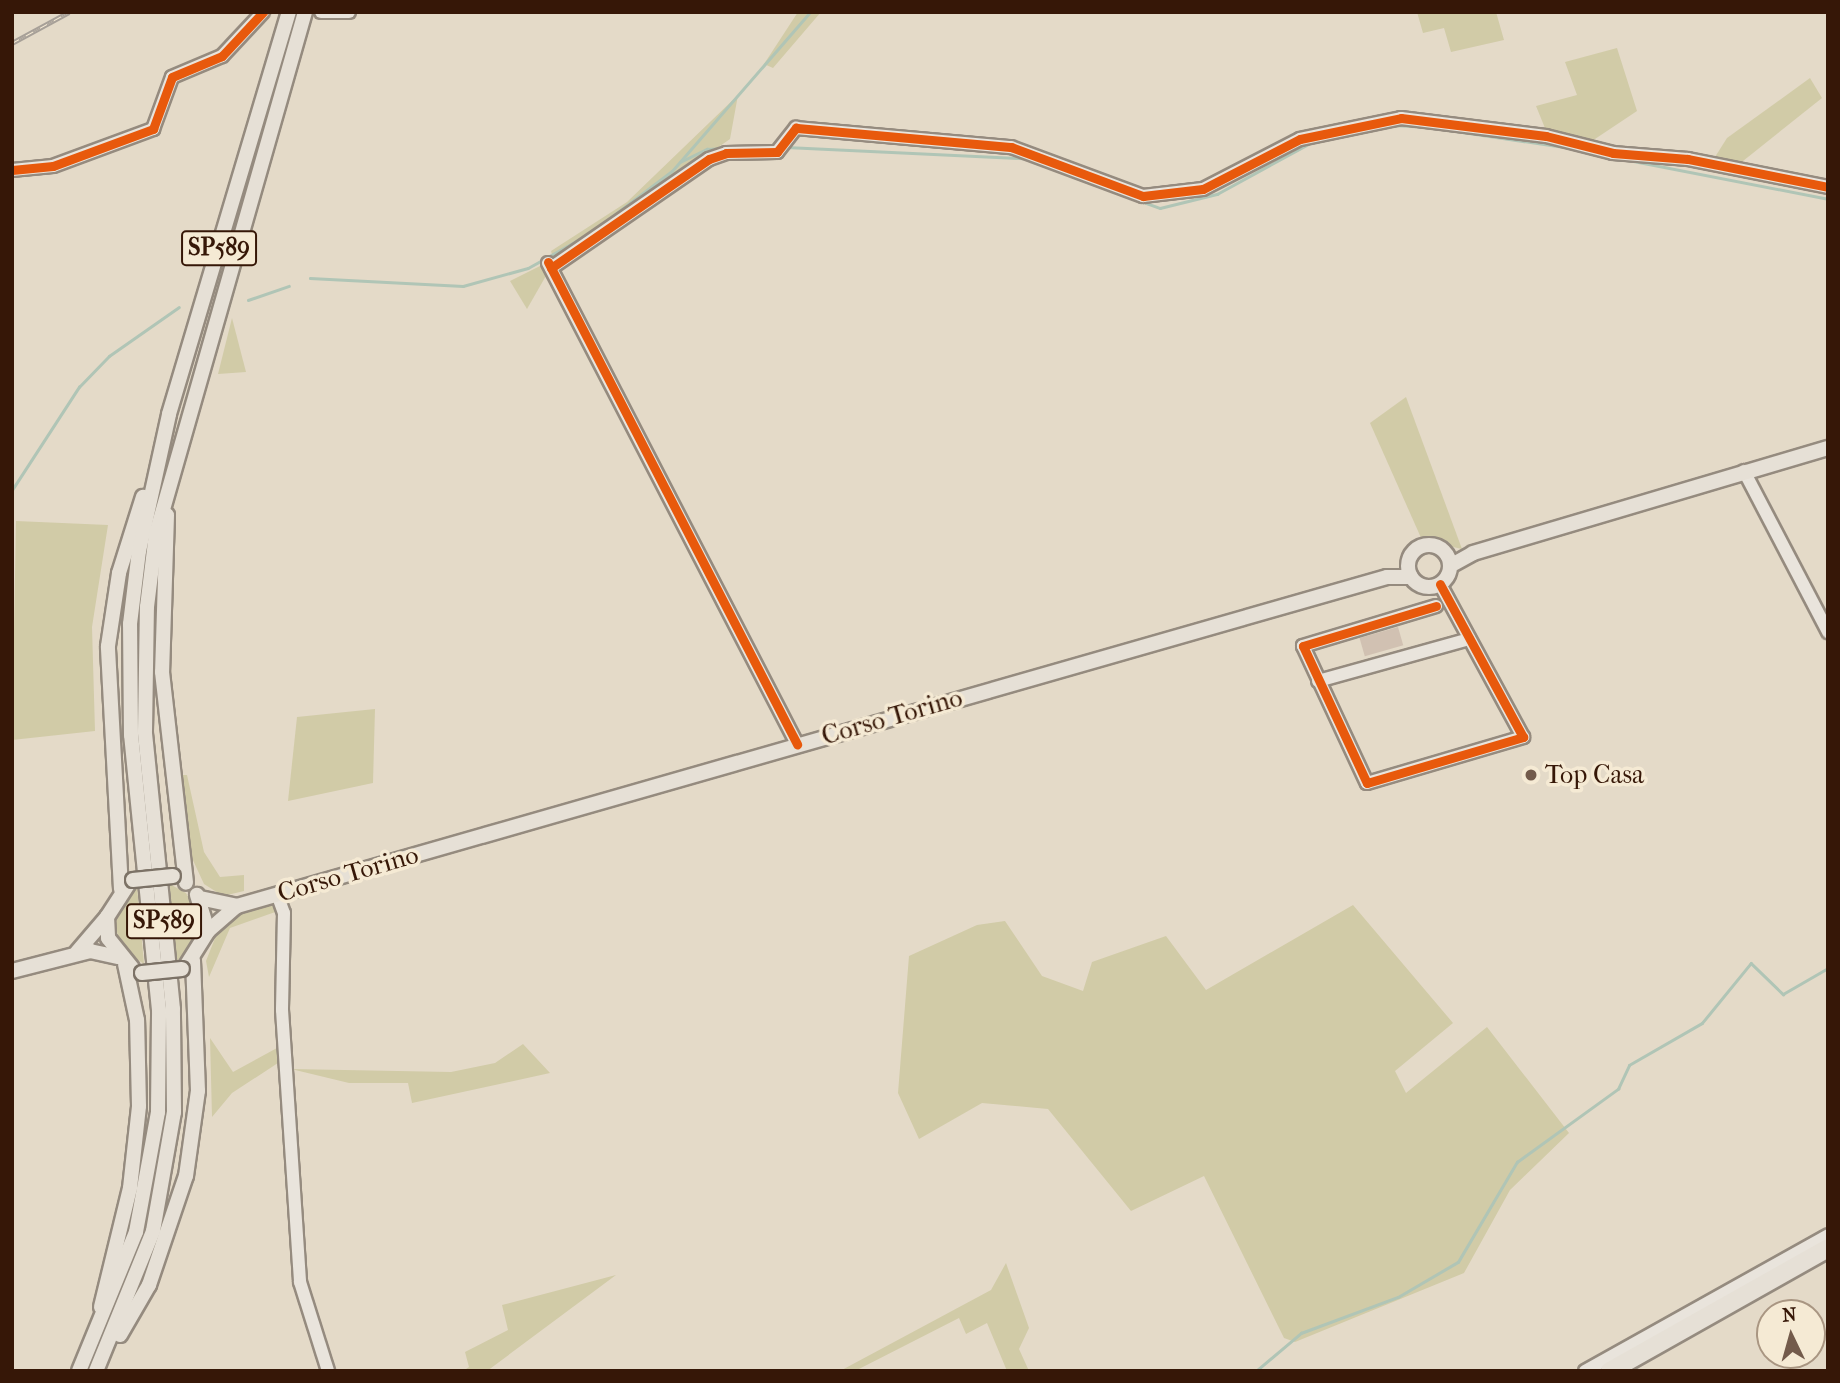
<!DOCTYPE html>
<html>
<head>
<meta charset="utf-8">
<style>
  body { margin:0 }
  #map { position:relative; width:1840px; height:1383px; overflow:hidden; background:#e4dac8; font-family:"IM FELL French Canon",serif }
  div>[style] { position:absolute }
  .green>* { inset:0; background:#d1cba7 }
  .stream>* { height:2.5px; margin:-1.25px; padding:0 1.25px; transform-origin:1.25px; border-radius:1.25px; background:#b0c5b6 }
  .building>* { inset:0; background:#d1c1b2; transform-origin:0 0 }
  .roads { filter:drop-shadow(2px 0 #958b7f) drop-shadow(-2px 0 #958b7f) drop-shadow(0 2px #958b7f) drop-shadow(0 -2px #958b7f) }
  .minor>* { height:12px; margin:-6px; padding:0 6px; transform-origin:6px; border-radius:6px; background:#e9e4dc }
  .major>* { height:14px; margin:-7px; padding:0 7px; transform-origin:7px; border-radius:7px; background:#e6e0d6 }
  .major>.ring { margin:-7px; padding:0; box-sizing:content-box; background:none; border:14px solid #e6e0d6; border-radius:50% }
  .highway>* { height:18px; margin:-9px; padding:0 9px; transform-origin:9px; border-radius:9px; background:#e6e0d6 }
  .rail>* { height:5px; margin-top:-2.5px; transform-origin:0; background:repeating-linear-gradient(90deg,#f5ead4 0 8px,#a7a098 0 16px); box-sizing:border-box; border-block:2px solid #a7a098 }
  .bridges { filter:drop-shadow(2px 0 #7c7266) drop-shadow(-2px 0 #7c7266) drop-shadow(0 2px #7c7266) drop-shadow(0 -2px #7c7266) }
  .major-bridge>* { height:14px; margin:-7px; padding:0 7px; transform-origin:7px; border-radius:7px; background:#e6e0d6 }
  .cycleway>* { height:9px; margin:-4.5px; padding:0 4.5px; transform-origin:4.5px; border-radius:4.5px; background:#e8590c }
  .dots>* { width:19px; height:19px; translate:-50% -50%; box-sizing:border-box; border:4px solid #f5ead4; border-radius:50% }
  span { translate:-50% -50%; white-space:nowrap; text-align:center; line-height:1.15; -webkit-text-stroke:7px #f5ead4; paint-order:stroke }
  .shield-label span { padding:2px 5px; background:#f5ead4; border:2px solid; border-radius:5px; -webkit-text-stroke-width:0 }
  .shield-label { font-size:24px; color:#361707; font-weight:700 }
  .street-label { font-size:26px; color:#361707 }
  .poi-label { font-size:26px; color:#361707 }
  .left { translate:0 -50%; text-align:left }
  .frame { position:absolute; inset:0; border:14px solid #361707; pointer-events:none }
  .north { position:absolute; left:1756px; top:1299px; width:70px; height:70px; box-sizing:border-box; background:#f5ead4; border:2px solid #a99682; border-radius:50%; rotate:355deg; font-size:19px; font-weight:700; line-height:28px; text-align:center; color:#361707 }
  .north::after { content:''; display:block; margin:auto; width:24px; height:32px; background:#735b4b; clip-path:polygon(50% 0,100% 100%,50% 72%,0 100%) }
</style>
</head>
<body>
<div id="map">
  <div class="green">
    <div style="clip-path:polygon(798px 12px,821px 12px,773px 68px,764px 64px)"></div>
    <div style="clip-path:polygon(1417px 12px,1496px 12px,1504px 40px,1451px 52px,1444px 28px,1423px 33px)"></div>
    <div style="clip-path:polygon(1617px 48px,1637px 111px,1592px 141px,1547px 133px,1536px 106px,1577px 95px,1565px 62px)"></div>
    <div style="clip-path:polygon(1810px 78px,1822px 98px,1738px 165px,1715px 157px,1727px 138px)"></div>
    <div style="clip-path:polygon(738px 95px,730px 139px,554px 262px,551px 251px,627px 202px)"></div>
    <div style="clip-path:polygon(542px 265px,547px 274px,527px 309px,510px 281px)"></div>
    <div style="clip-path:polygon(232px 318px,246px 372px,218px 374px)"></div>
    <div style="clip-path:polygon(1406px 397px,1462px 549px,1422px 540px,1370px 423px)"></div>
    <div style="clip-path:polygon(16px 521px,108px 525px,92px 627px,95px 731px,12px 740px)"></div>
    <div style="clip-path:polygon(375px 709px,373px 783px,288px 801px,297px 717px)"></div>
    <div style="clip-path:polygon(179px 775px,187px 775px,204px 852px,220px 877px,244px 875px,244px 891px,223px 896px,204px 884px,191px 856px)"></div>
    <div style="clip-path:polygon(168px 883px,186px 893px,199px 916px,195px 943px,176px 962px)"></div>
    <div style="clip-path:polygon(137px 886px,144px 964px,122px 949px,114px 922px,125px 895px)"></div>
    <div style="clip-path:polygon(266px 901px,278px 911px,230px 928px,209px 977px,206px 961px,221px 923px)"></div>
    <div style="clip-path:polygon(1353px 905px,1453px 1023px,1395px 1071px,1406px 1093px,1487px 1027px,1569px 1133px,1510px 1190px,1464px 1273px,1295px 1342px,1284px 1338px,1204px 1176px,1131px 1211px,1048px 1109px,982px 1103px,919px 1139px,898px 1093px,909px 956px,977px 925px,1005px 921px,1042px 976px,1083px 991px,1092px 962px,1166px 936px,1206px 990px)"></div>
    <div style="clip-path:polygon(210px 1038px,233px 1072px,277px 1048px,281px 1061px,232px 1093px,212px 1117px)"></div>
    <div style="clip-path:polygon(523px 1044px,550px 1073px,412px 1103px,408px 1083px,349px 1083px,291px 1069px,451px 1072px,495px 1063px)"></div>
    <div style="clip-path:polygon(1006px 1263px,1029px 1328px,1019px 1349px,1029px 1371px,1007px 1371px,987px 1323px,966px 1334px,959px 1318px,855px 1371px,840px 1371px,991px 1290px)"></div>
    <div style="clip-path:polygon(616px 1275px,487px 1371px,463px 1371px,469px 1367px,465px 1352px,508px 1330px,502px 1305px)"></div>
  </div>
  <div class="stream">
    <div style="left:1393px;top:125px;width:22px;rotate:3deg"></div>
    <div style="left:1442px;top:129px;width:123px;rotate:8.4deg"></div>
    <div style="left:786px;top:147px;width:237px;rotate:2.7deg"></div>
    <div style="left:1587px;top:152px;width:246px;rotate:11deg"></div>
    <div style="left:680px;top:162px;width:30px;rotate:-26deg"></div>
    <div style="left:707px;top:149px;width:37px;rotate:-3deg"></div>
    <div style="left:1080px;top:179px;width:85px;rotate:19.9deg"></div>
    <div style="left:1160px;top:208px;width:59px;rotate:-13.8deg"></div>
    <div style="left:1217px;top:194px;width:108px;rotate:-28.7deg"></div>
    <div style="left:310px;top:278px;width:153px;rotate:3deg"></div>
    <div style="left:463px;top:286px;width:67px;rotate:-15.5deg"></div>
    <div style="left:528px;top:268px;width:70px;rotate:-29.1deg"></div>
    <div style="left:589px;top:234px;width:104px;rotate:-37.2deg"></div>
    <div style="left:672px;top:171px;width:211px;rotate:-49deg"></div>
    <div style="left:248px;top:300px;width:43px;rotate:-18.9deg"></div>
    <div style="left:12px;top:490px;width:123px;rotate:-57deg"></div>
    <div style="left:79px;top:387px;width:43px;rotate:-45.9deg"></div>
    <div style="left:109px;top:356px;width:85px;rotate:-35deg"></div>
    <div style="left:1256px;top:1371px;width:59px;rotate:-40.2deg"></div>
    <div style="left:1301px;top:1333px;width:103px;rotate:-20.4deg"></div>
    <div style="left:1398px;top:1297px;width:69px;rotate:-30.3deg"></div>
    <div style="left:1458px;top:1262px;width:116px;rotate:-59.5deg"></div>
    <div style="left:1517px;top:1162px;width:125px;rotate:-35.9deg"></div>
    <div style="left:1618px;top:1089px;width:26px;rotate:-65deg"></div>
    <div style="left:1629px;top:1065px;width:84px;rotate:-29.9deg"></div>
    <div style="left:1702px;top:1023px;width:77px;rotate:-50.8deg"></div>
    <div style="left:1751px;top:963px;width:45px;rotate:44.1deg"></div>
    <div style="left:1783px;top:994px;width:52px;rotate:-30deg"></div>
  </div>
  <div class="building">
    <div style="left:1398px;top:627px;width:19px;height:40px;rotate:74deg"></div>
  </div>
  <div class="roads">
    <div class="minor">
      <div style="left:321px;top:12px;width:28px"></div>
      <div style="left:12px;top:170px;width:41px;rotate:-5.6deg"></div>
      <div style="left:53px;top:166px;width:107px;rotate:-20.3deg"></div>
      <div style="left:153px;top:129px;width:55px;rotate:-69.9deg"></div>
      <div style="left:172px;top:77px;width:54px;rotate:-22.8deg"></div>
      <div style="left:222px;top:56px;width:60px;rotate:-47deg"></div>
      <div style="left:548px;top:263px;width:542px;rotate:62.63deg"></div>
      <div style="left:551px;top:268px;width:192px;rotate:-34.6deg"></div>
      <div style="left:709px;top:159px;width:18px;rotate:-19deg"></div>
      <div style="left:726px;top:153px;width:51px;rotate:-1.1deg"></div>
      <div style="left:777px;top:152px;width:31px;rotate:-52deg"></div>
      <div style="left:796px;top:128px;width:216px;rotate:5.1deg"></div>
      <div style="left:1011px;top:147px;width:141px;rotate:20.4deg"></div>
      <div style="left:1143px;top:196px;width:60px;rotate:-6.7deg"></div>
      <div style="left:1203px;top:189px;width:109px;rotate:-27.3deg"></div>
      <div style="left:1300px;top:139px;width:103px;rotate:-11.7deg"></div>
      <div style="left:1401px;top:118px;width:146px;rotate:7.1deg"></div>
      <div style="left:1546px;top:136px;width:69px;rotate:14.2deg"></div>
      <div style="left:1613px;top:153px;width:75px;rotate:4.6deg"></div>
      <div style="left:1688px;top:159px;width:143px;rotate:11.3deg"></div>
      <div style="left:1744px;top:471px;width:182px;rotate:62.4deg"></div>
      <div style="left:1436px;top:606px;width:139px;rotate:163.3deg"></div>
      <div style="left:1303px;top:646px;width:151px;rotate:65deg"></div>
      <div style="left:1367px;top:783px;width:163px;rotate:-16.4deg"></div>
      <div style="left:1523px;top:737px;width:174px;rotate:-118.5deg"></div>
      <div style="left:1318px;top:681px;width:157px;rotate:-15.5deg"></div>
      <div style="left:277px;top:894px;width:20px;rotate:70deg"></div>
      <div style="left:284px;top:913px;width:97px;rotate:91.2deg"></div>
      <div style="left:282px;top:1010px;width:273px;rotate:86.2deg"></div>
      <div style="left:300px;top:1282px;width:93px;rotate:72.5deg"></div>
      <div style="left:1585px;top:1371px;width:278px;rotate:-29.2deg"></div>
    </div>
    <div class="major">
      <div style="left:167px;top:515px;width:157px;rotate:91.8deg"></div>
      <div style="left:162px;top:672px;width:212px;rotate:83.5deg"></div>
      <div class="ring" style="left:1408px;top:545px;width:28px;height:28px"></div>
      <div style="left:1450px;top:566px;width:26px;rotate:-29deg"></div>
      <div style="left:1473px;top:553px;width:370px;rotate:-16.5deg"></div>
      <div style="left:129px;top:883px;width:40px;rotate:122.9deg"></div>
      <div style="left:107px;top:917px;width:21px;rotate:87deg"></div>
      <div style="left:108px;top:938px;width:38px;rotate:51deg"></div>
      <div style="left:121px;top:889px;width:243px;rotate:-93.1deg"></div>
      <div style="left:108px;top:646px;width:74px;rotate:-81.4deg"></div>
      <div style="left:119px;top:573px;width:80px;rotate:-72.5deg"></div>
      <div style="left:200px;top:898px;width:38px;rotate:12deg"></div>
      <div style="left:237px;top:906px;width:1196px;rotate:-15.97deg"></div>
      <div style="left:1387px;top:577px;width:24px"></div>
      <div style="left:208px;top:931px;width:38px;rotate:-41deg"></div>
      <div style="left:77px;top:952px;width:46px;rotate:-49.4deg"></div>
      <div style="left:186px;top:966px;width:41px;rotate:-57.8deg"></div>
      <div style="left:208px;top:931px;width:38px;rotate:-107deg"></div>
      <div style="left:12px;top:971px;width:81px;rotate:-14.4deg"></div>
      <div style="left:90px;top:951px;width:29px;rotate:12deg"></div>
      <div style="left:101px;top:1307px;width:122px;rotate:-76.3deg"></div>
      <div style="left:130px;top:1188px;width:82px;rotate:-83.7deg"></div>
      <div style="left:139px;top:1106px;width:86px;rotate:-91.3deg"></div>
      <div style="left:137px;top:1020px;width:57px;rotate:-102.1deg"></div>
      <div style="left:120px;top:1335px;width:58px;rotate:-59.9deg"></div>
      <div style="left:149px;top:1285px;width:115px;rotate:-71.3deg"></div>
      <div style="left:186px;top:1176px;width:86px;rotate:-82deg"></div>
      <div style="left:198px;top:1091px;width:131px;rotate:-92.2deg"></div>
      <div style="left:79px;top:1371px;width:150px;rotate:-67.7deg"></div>
      <div style="left:136px;top:1232px;width:122px;rotate:-79.6deg"></div>
      <div style="left:158px;top:1112px;width:102px;rotate:-89.4deg"></div>
      <div style="left:159px;top:1010px;width:276px;rotate:-95.8deg"></div>
      <div style="left:131px;top:735px;width:111px;rotate:-90.5deg"></div>
      <div style="left:130px;top:624px;width:74px;rotate:-83deg"></div>
      <div style="left:139px;top:551px;width:140px;rotate:-77.6deg"></div>
      <div style="left:169px;top:414px;width:420px;rotate:-73.4deg"></div>
      <div style="left:96px;top:1371px;width:151px;rotate:-67.8deg"></div>
      <div style="left:153px;top:1231px;width:121px;rotate:-80deg"></div>
      <div style="left:174px;top:1112px;width:103px;rotate:-90.6deg"></div>
      <div style="left:173px;top:1009px;width:279px;rotate:-95.8deg"></div>
      <div style="left:145px;top:731px;width:124px;rotate:-89.1deg"></div>
      <div style="left:147px;top:607px;width:74px;rotate:-83deg"></div>
      <div style="left:156px;top:534px;width:543px;rotate:-74.07deg"></div>
    </div>
    <div class="highway">
      <div style="left:1610px;top:1371px;width:250px;rotate:-29.4deg"></div>
    </div>
  </div>
  <div class="rail">
    <div style="left:12px;top:43px;width:65px;rotate:-28.5deg"></div>
  </div>
  <div class="bridges">
    <div class="major-bridge">
      <div style="left:133px;top:880px;width:40px;rotate:-5.7deg"></div>
      <div style="left:142px;top:973px;width:40px;rotate:-5.7deg"></div>
    </div>
  </div>
  <div class="cycleway">
    <div style="left:12px;top:170px;width:41px;rotate:-5.6deg"></div>
    <div style="left:53px;top:166px;width:107px;rotate:-20.3deg"></div>
    <div style="left:153px;top:129px;width:55px;rotate:-69.9deg"></div>
    <div style="left:172px;top:77px;width:54px;rotate:-22.8deg"></div>
    <div style="left:222px;top:56px;width:60px;rotate:-47deg"></div>
    <div style="left:548px;top:262px;width:543px;rotate:62.68deg"></div>
    <div style="left:551px;top:268px;width:192px;rotate:-34.6deg"></div>
    <div style="left:709px;top:159px;width:18px;rotate:-19deg"></div>
    <div style="left:726px;top:153px;width:51px;rotate:-1.1deg"></div>
    <div style="left:777px;top:152px;width:31px;rotate:-52deg"></div>
    <div style="left:796px;top:128px;width:216px;rotate:5.1deg"></div>
    <div style="left:1011px;top:147px;width:141px;rotate:20.4deg"></div>
    <div style="left:1143px;top:196px;width:60px;rotate:-6.7deg"></div>
    <div style="left:1203px;top:189px;width:109px;rotate:-27.3deg"></div>
    <div style="left:1300px;top:139px;width:103px;rotate:-11.7deg"></div>
    <div style="left:1401px;top:118px;width:146px;rotate:7.1deg"></div>
    <div style="left:1546px;top:136px;width:69px;rotate:14.2deg"></div>
    <div style="left:1613px;top:153px;width:75px;rotate:4.6deg"></div>
    <div style="left:1688px;top:159px;width:143px;rotate:11.3deg"></div>
    <div style="left:1436px;top:606px;width:139px;rotate:163.3deg"></div>
    <div style="left:1303px;top:646px;width:151px;rotate:65deg"></div>
    <div style="left:1367px;top:783px;width:163px;rotate:-16.4deg"></div>
    <div style="left:1523px;top:737px;width:174px;rotate:-118.5deg"></div>
  </div>
  <div class="dots">
    <div style="left:1531px;top:775px;background:#735b4b"></div>
  </div>
  <div class="shield-label">
    <span style="left:219px;top:248px">SP589</span>
    <span style="left:164px;top:921px">SP589</span>
  </div>
  <div class="street-label">
    <span style="left:892px;top:717px;rotate:-16deg">Corso Torino</span>
    <span style="left:348px;top:874px;rotate:-16deg">Corso Torino</span>
  </div>
  <div class="poi-label">
    <span class="left" style="left:1545px;top:775px">Top Casa</span>
  </div>
  <div class="frame"></div>
  <div class="north">N</div>
</div>
</body>
</html>
